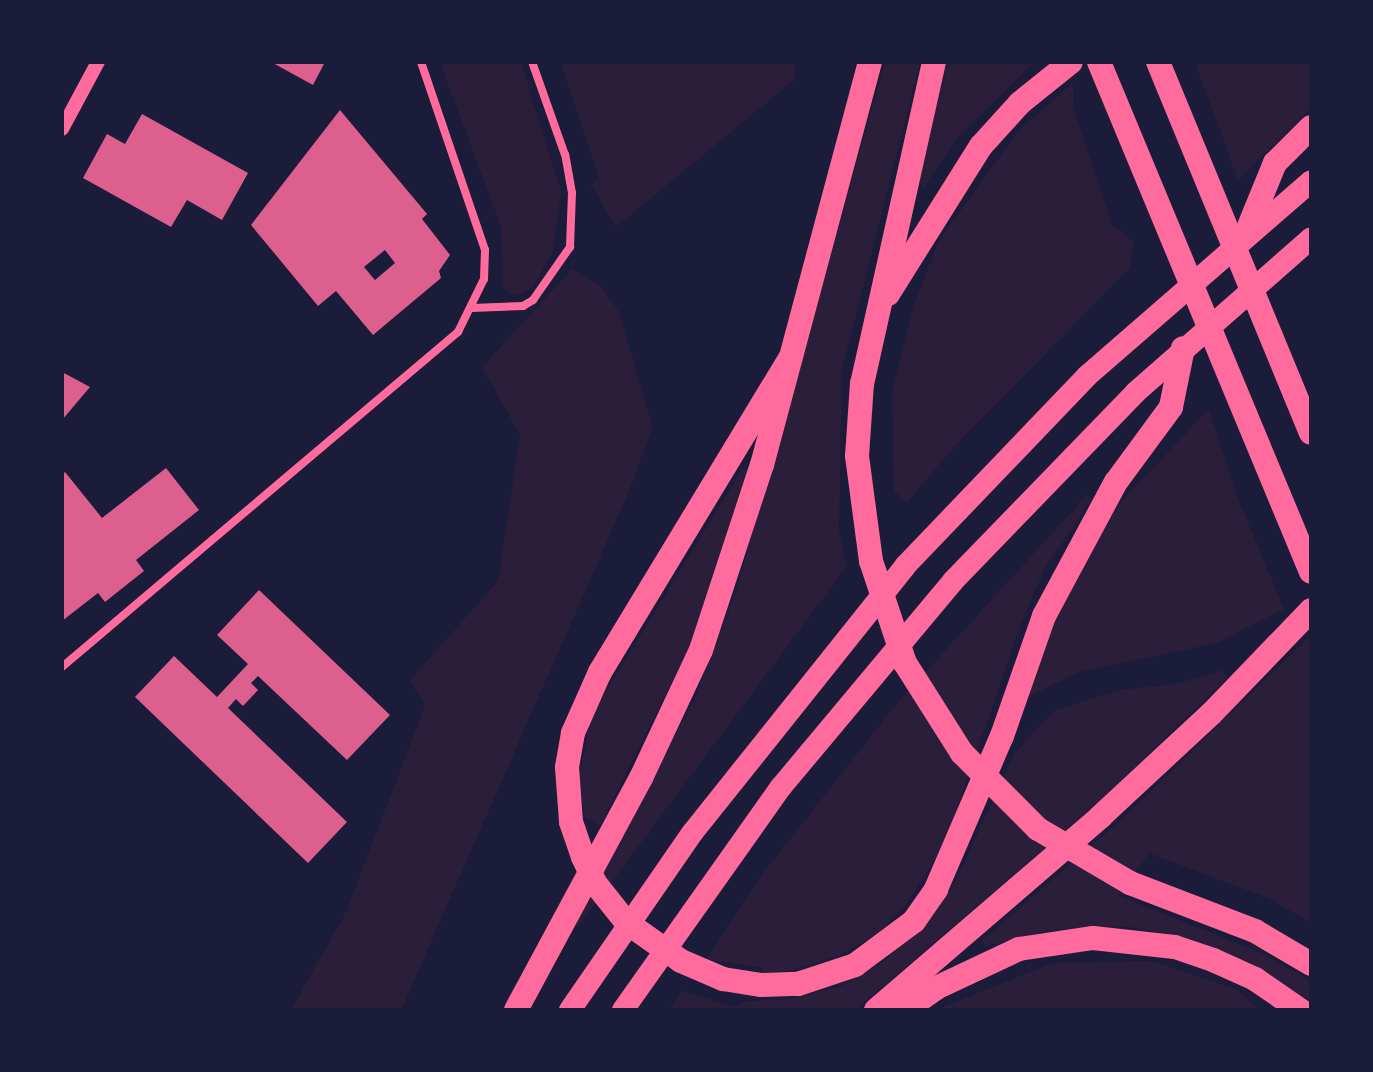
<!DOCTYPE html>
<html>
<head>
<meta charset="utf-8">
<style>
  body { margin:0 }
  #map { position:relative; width:1373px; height:1072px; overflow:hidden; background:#1b1b3a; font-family:Figtree,sans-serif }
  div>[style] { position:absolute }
  .green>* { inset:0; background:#2a1e3b }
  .building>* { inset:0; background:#dd5f8e }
  .minor>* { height:8px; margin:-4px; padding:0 4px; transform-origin:4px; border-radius:4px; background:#ff6b9d }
  .tertiary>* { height:14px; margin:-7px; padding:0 7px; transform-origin:7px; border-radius:7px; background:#ff6b9d }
  .trunk>* { height:22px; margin:-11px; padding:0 11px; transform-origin:11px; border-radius:11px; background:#ff6b9d }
  .motorway>* { height:24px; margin:-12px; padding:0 12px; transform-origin:12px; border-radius:12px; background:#ff6b9d }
  span { translate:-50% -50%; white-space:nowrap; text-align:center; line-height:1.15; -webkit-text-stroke:7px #1b1b3a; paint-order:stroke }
  .frame { position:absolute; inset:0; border:64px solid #1b1b3a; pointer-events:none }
</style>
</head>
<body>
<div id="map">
  <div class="green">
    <div style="clip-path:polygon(440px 62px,521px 62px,561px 192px,553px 252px,532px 288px,522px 294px,511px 294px,503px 287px,501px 227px)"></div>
    <div style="clip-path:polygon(561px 62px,796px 62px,794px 80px,616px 227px,591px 185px,599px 178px)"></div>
    <div style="clip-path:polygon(885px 62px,920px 62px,842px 370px,839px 532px,847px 566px,579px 926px,575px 924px,696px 696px,736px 592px)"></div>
    <div style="clip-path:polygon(948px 62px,1035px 62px,957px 138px,923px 188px,918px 179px)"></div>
    <div style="clip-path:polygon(1195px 62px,1311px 62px,1311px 108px,1238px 180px)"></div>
    <div style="clip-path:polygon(1073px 83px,1073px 107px,1112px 225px,1134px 242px,1130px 268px,951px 450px,907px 503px,894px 491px,892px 393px,913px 308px,938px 242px,1019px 130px)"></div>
    <div style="clip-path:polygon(572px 269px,601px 286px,619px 312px,653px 427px,627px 496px,401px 1010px,291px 1010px,345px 914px,425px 706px,410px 680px,498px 581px,520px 435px,482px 367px)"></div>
    <div style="clip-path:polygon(1209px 409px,1239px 501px,1284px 609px,1217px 643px,1079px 672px,1028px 697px,1045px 638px,1084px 559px,1118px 505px)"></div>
    <div style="clip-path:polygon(743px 468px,748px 469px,689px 648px,600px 826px,585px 817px,579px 778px,591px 716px)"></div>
    <div style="clip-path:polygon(1088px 494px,1092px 499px,1045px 568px,1022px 621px,944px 846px,906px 905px,878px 933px,840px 955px,793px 970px,762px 973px,762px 968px,707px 959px,763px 873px,898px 702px)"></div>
    <div style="clip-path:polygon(1311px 635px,1311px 923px,1270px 899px,1149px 853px,1119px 896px,1264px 954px,1311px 981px,1311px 1001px,1249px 963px,1188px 938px,1130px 927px,1057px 929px,986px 946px,980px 942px,1119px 822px)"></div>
    <div style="clip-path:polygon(1223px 670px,1228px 677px,1099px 802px,855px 1010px,669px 1010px,682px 991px,737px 1007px,746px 1001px,782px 1000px,839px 987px,880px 964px,915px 933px,953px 887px,1014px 754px,1054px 711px,1119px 690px,1176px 684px)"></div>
    <div style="clip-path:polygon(1152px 961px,1238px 990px,1260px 1010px,936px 1010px,1053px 963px)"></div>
  </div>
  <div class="building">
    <div style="clip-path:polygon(271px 62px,325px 62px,313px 85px)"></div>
    <div style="clip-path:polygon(evenodd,340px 110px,427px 214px,422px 219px,450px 255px,439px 271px,441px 278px,373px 335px,336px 291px,318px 306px,251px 225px,340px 110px,385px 250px,395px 263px,375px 280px,364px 267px,385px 250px)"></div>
    <div style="clip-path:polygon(142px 114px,248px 173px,222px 220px,187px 200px,171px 227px,83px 178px,107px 134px,125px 144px)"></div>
    <div style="clip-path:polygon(62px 372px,90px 387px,62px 420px)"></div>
    <div style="clip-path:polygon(166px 468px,199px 510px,136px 560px,144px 571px,105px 602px,98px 593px,62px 621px,62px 475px,65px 472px,102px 518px)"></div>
    <div style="clip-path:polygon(259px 590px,390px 715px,347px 760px,258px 676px,251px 683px,258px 690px,243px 706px,236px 699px,228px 708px,347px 822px,308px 863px,135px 697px,174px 656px,217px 697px,248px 664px,217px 635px)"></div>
  </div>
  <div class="minor">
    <div style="left:472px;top:308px;width:51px;rotate:-2.2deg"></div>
    <div style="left:523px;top:306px;width:12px;rotate:-31deg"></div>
    <div style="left:533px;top:300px;width:65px;rotate:-55.1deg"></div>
    <div style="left:570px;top:247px;width:54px;rotate:-87.9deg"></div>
    <div style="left:572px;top:193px;width:39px;rotate:-100deg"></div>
    <div style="left:565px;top:155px;width:99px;rotate:-109.5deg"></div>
    <div style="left:62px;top:667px;width:519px;rotate:-40.23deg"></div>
    <div style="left:458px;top:332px;width:59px;rotate:-63.9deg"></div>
    <div style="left:484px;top:279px;width:29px;rotate:-88deg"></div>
    <div style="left:485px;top:250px;width:199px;rotate:-108.8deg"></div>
  </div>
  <div class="tertiary">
    <div style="left:62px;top:129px;width:76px;rotate:-61.8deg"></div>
  </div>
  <div class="trunk">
    <div style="left:570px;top:1010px;width:216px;rotate:-55.4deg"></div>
    <div style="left:693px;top:832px;width:340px;rotate:-51.4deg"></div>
    <div style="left:905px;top:566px;width:263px;rotate:-46.2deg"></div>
    <div style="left:1087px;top:376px;width:297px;rotate:-41deg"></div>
    <div style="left:623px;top:1010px;width:273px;rotate:-54.7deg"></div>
    <div style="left:781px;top:787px;width:268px;rotate:-50.1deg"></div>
    <div style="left:953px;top:581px;width:263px;rotate:-45.9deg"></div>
    <div style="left:1136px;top:392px;width:233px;rotate:-41.3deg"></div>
  </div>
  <div class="motorway">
    <div style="left:934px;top:62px;width:329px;rotate:102.6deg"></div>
    <div style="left:862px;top:383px;width:73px;rotate:93.9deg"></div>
    <div style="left:857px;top:456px;width:106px;rotate:82.4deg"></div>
    <div style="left:871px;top:561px;width:108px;rotate:71.6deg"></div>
    <div style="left:905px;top:663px;width:107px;rotate:57.7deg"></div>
    <div style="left:962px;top:753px;width:107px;rotate:45deg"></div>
    <div style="left:1038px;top:829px;width:107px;rotate:30.4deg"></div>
    <div style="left:1130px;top:883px;width:134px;rotate:21deg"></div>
    <div style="left:1255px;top:931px;width:65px;rotate:30.5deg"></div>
    <div style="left:1099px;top:62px;width:552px;rotate:67.43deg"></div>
    <div style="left:1158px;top:62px;width:401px;rotate:67.6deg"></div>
    <div style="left:1245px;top:236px;width:79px;rotate:-67.7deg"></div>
    <div style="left:1275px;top:163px;width:51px;rotate:-45deg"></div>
    <div style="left:888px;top:294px;width:175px;rotate:-57.9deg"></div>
    <div style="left:981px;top:146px;width:58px;rotate:-47.8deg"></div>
    <div style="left:1020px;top:103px;width:65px;rotate:-38.8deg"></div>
    <div style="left:789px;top:360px;width:365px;rotate:121.2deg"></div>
    <div style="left:600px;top:672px;width:67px;rotate:113.9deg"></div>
    <div style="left:573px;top:733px;width:35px;rotate:100deg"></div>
    <div style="left:567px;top:767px;width:55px;rotate:85.8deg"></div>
    <div style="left:571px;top:822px;width:37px;rotate:71deg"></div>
    <div style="left:583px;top:857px;width:29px;rotate:65deg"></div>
    <div style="left:595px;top:883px;width:50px;rotate:51.5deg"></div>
    <div style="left:626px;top:922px;width:67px;rotate:35.3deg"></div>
    <div style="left:681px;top:961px;width:46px;rotate:23.2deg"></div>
    <div style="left:723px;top:979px;width:39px;rotate:9deg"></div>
    <div style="left:762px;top:985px;width:36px;rotate:-2deg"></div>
    <div style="left:798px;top:984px;width:60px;rotate:-18.4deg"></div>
    <div style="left:855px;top:965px;width:74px;rotate:-36.7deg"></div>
    <div style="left:914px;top:921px;width:39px;rotate:-55deg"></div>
    <div style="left:936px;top:889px;width:167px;rotate:-66.7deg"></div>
    <div style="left:1002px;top:736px;width:127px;rotate:-70.7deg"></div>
    <div style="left:1044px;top:616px;width:152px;rotate:-61.8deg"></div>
    <div style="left:1116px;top:482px;width:93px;rotate:-53.7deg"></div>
    <div style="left:1171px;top:407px;width:60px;rotate:-78.5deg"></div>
    <div style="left:516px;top:1010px;width:264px;rotate:-61.7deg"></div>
    <div style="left:641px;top:778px;width:141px;rotate:-64.9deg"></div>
    <div style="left:701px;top:650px;width:195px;rotate:-71.8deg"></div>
    <div style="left:762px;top:465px;width:417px;rotate:-75deg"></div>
    <div style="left:876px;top:1010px;width:296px;rotate:-40.7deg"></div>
    <div style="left:1100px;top:817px;width:151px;rotate:-42.9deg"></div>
    <div style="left:1211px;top:714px;width:144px;rotate:-46.1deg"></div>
    <div style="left:905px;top:1010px;width:38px;rotate:-35deg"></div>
    <div style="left:936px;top:988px;width:92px;rotate:-25.2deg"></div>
    <div style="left:1019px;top:949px;width:75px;rotate:-8.5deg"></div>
    <div style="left:1093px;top:938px;width:82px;rotate:6.3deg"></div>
    <div style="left:1175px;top:947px;width:40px;rotate:18.9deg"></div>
    <div style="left:1213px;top:960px;width:46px;rotate:24.3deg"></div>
    <div style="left:1255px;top:979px;width:55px;rotate:34.6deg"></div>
  </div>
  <div class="frame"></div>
</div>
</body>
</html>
